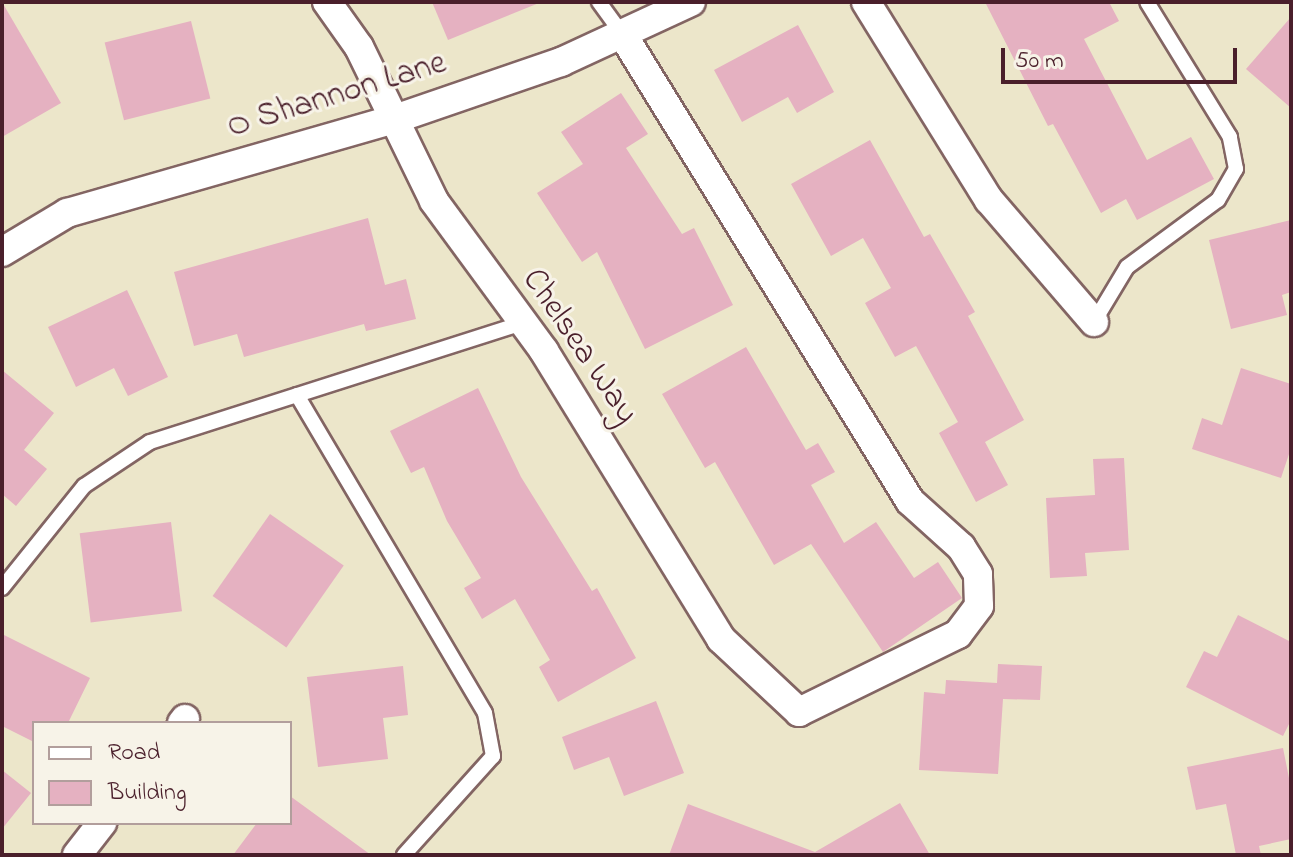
<!DOCTYPE html>
<html>
<head>
<meta charset="utf-8">
<style>
  body { margin:0 }
  #map { position:relative; width:1293px; height:857px; overflow:hidden; background:#ece6ca; font-family:"Indie Flower",sans-serif }
  div>[style] { position:absolute }
  .building>* { inset:0; background:#e5b1c1; transform-origin:0 0 }
  .roads { filter:drop-shadow(2px 0 #836563) drop-shadow(-2px 0 #836563) drop-shadow(0 2px #836563) drop-shadow(0 -2px #836563) }
  .service>* { height:14px; margin:-7px; padding:0 7px; transform-origin:7px; border-radius:7px; background:#fff }
  .minor>* { height:28px; margin:-14px; padding:0 14px; transform-origin:14px; border-radius:14px; background:#fff }
  span { translate:-50% -50%; white-space:nowrap; text-align:center; line-height:1.15; -webkit-text-stroke:6px #f7f3e8; paint-order:stroke }
  .street-label { font-size:34px; color:#4a1f2b }
  .frame { position:absolute; inset:0; border:4px solid #4a1f2b; pointer-events:none }
  .legend { position:absolute; left:32px; top:721px; width:260px; height:104px; box-sizing:border-box; background:#f7f3e8; border:2px solid #b29e9c; margin:0; padding:10px 14px; list-style:none; font-size:24px; color:#4a1f2b }
  .legend li { display:flex; align-items:center; gap:16px; height:40px }
  .legend b { width:40px; border:2px solid #b29e9c }
  .scale { position:absolute; left:1001px; top:48px; width:236px; height:36px; box-sizing:border-box; border:4px solid #4a1f2b; border-top:0; padding-left:10px; font-size:24px; line-height:28px; white-space:nowrap; color:#4a1f2b; -webkit-text-stroke:6px #f7f3e8; paint-order:stroke }
</style>
</head>
<body>
<div id="map">
  <div class="building">
    <div style="clip-path:polygon(2px 2px,61px 103px,2px 137px)"></div>
    <div style="clip-path:polygon(432px 2px,539px 2px,539px 3px,448px 40px)"></div>
    <div style="clip-path:polygon(985px 2px,1109px 2px,1119px 21px,1084px 39px,1147px 160px,1191px 137px,1214px 179px,1137px 220px,1126px 199px,1101px 213px,1053px 124px,1048px 126px)"></div>
    <div style="clip-path:polygon(1291px 17px,1291px 108px,1246px 69px)"></div>
    <div style="left:191px;top:21px;width:80px;height:89px;rotate:76deg"></div>
    <div style="clip-path:polygon(798px 25px,834px 92px,797px 113px,788px 97px,742px 122px,714px 70px)"></div>
    <div style="clip-path:polygon(621px 93px,648px 134px,626px 148px,682px 234px,694px 228px,733px 305px,645px 349px,597px 252px,582px 262px,537px 193px,583px 164px,561px 132px)"></div>
    <div style="clip-path:polygon(870px 140px,924px 237px,930px 234px,975px 312px,968px 316px,1024px 420px,985px 442px,1008px 485px,976px 502px,939px 433px,958px 422px,916px 346px,895px 357px,865px 303px,891px 288px,863px 238px,831px 256px,791px 184px)"></div>
    <div style="clip-path:polygon(368px 218px,385px 285px,406px 279px,416px 319px,366px 331px,364px 324px,244px 357px,237px 334px,194px 346px,174px 272px)"></div>
    <div style="clip-path:polygon(1291px 220px,1291px 292px,1282px 295px,1287px 315px,1231px 329px,1209px 240px)"></div>
    <div style="clip-path:polygon(127px 290px,168px 377px,128px 396px,114px 368px,76px 387px,48px 327px)"></div>
    <div style="clip-path:polygon(746px 347px,806px 450px,818px 443px,835px 472px,811px 485px,844px 543px,876px 522px,914px 578px,938px 562px,962px 598px,883px 652px,811px 544px,774px 565px,715px 462px,705px 468px,662px 394px)"></div>
    <div style="clip-path:polygon(1241px 368px,1291px 384px,1291px 448px,1281px 478px,1192px 449px,1202px 418px,1222px 425px)"></div>
    <div style="clip-path:polygon(2px 370px,54px 413px,24px 450px,47px 469px,16px 506px,2px 494px)"></div>
    <div style="clip-path:polygon(478px 388px,521px 477px,592px 591px,597px 588px,636px 658px,558px 702px,539px 667px,550px 660px,515px 599px,482px 619px,464px 588px,481px 578px,447px 521px,424px 467px,411px 473px,390px 431px)"></div>
    <div style="clip-path:polygon(1124px 458px,1129px 550px,1085px 553px,1087px 576px,1050px 578px,1046px 498px,1095px 495px,1093px 459px)"></div>
    <div style="left:270px;top:514px;width:90px;height:100px;rotate:35deg"></div>
    <div style="left:171px;top:522px;width:90px;height:92px;rotate:83deg"></div>
    <div style="clip-path:polygon(1238px 615px,1291px 642px,1291px 720px,1283px 736px,1186px 687px,1204px 651px,1217px 657px)"></div>
    <div style="clip-path:polygon(2px 634px,90px 678px,68px 723px,34px 723px,34px 742px,2px 726px)"></div>
    <div style="clip-path:polygon(998px 664px,1042px 666px,1040px 700px,1003px 699px,998px 774px,919px 770px,924px 692px,945px 694px,946px 680px,997px 683px)"></div>
    <div style="clip-path:polygon(403px 666px,408px 715px,383px 718px,388px 759px,318px 767px,307px 677px)"></div>
    <div style="clip-path:polygon(656px 701px,684px 773px,624px 796px,609px 757px,574px 770px,562px 737px)"></div>
    <div style="clip-path:polygon(1283px 748px,1291px 788px,1291px 839px,1259px 846px,1261px 855px,1236px 855px,1226px 804px,1196px 810px,1187px 767px)"></div>
    <div style="clip-path:polygon(2px 770px,31px 793px,2px 829px)"></div>
    <div style="clip-path:polygon(290px 796px,371px 855px,233px 855px,257px 823px,290px 823px)"></div>
    <div style="clip-path:polygon(900px 803px,930px 855px,669px 855px,688px 804px,815px 852px)"></div>
  </div>
  <div class="roads">
    <div class="service">
      <div style="left:599px;top:2px;width:41px;rotate:54deg"></div>
      <div style="left:1094px;top:322px;width:64px;rotate:-59deg"></div>
      <div style="left:1127px;top:267px;width:113px;rotate:-36.4deg"></div>
      <div style="left:1218px;top:200px;width:36px;rotate:-60deg"></div>
      <div style="left:1236px;top:169px;width:33px;rotate:-101deg"></div>
      <div style="left:1230px;top:137px;width:158px;rotate:-121.6deg"></div>
      <div style="left:297px;top:395px;width:369px;rotate:59.4deg"></div>
      <div style="left:485px;top:713px;width:44px;rotate:79.5deg"></div>
      <div style="left:493px;top:756px;width:133px;rotate:132deg"></div>
      <div style="left:2px;top:588px;width:131px;rotate:-51.2deg"></div>
      <div style="left:84px;top:486px;width:79px;rotate:-33.7deg"></div>
      <div style="left:150px;top:442px;width:392px;rotate:-17.7deg"></div>
    </div>
    <div class="minor">
      <div style="left:327px;top:2px;width:55px;rotate:54.6deg"></div>
      <div style="left:359px;top:47px;width:171px;rotate:64deg"></div>
      <div style="left:434px;top:201px;width:186px;rotate:53.7deg"></div>
      <div style="left:544px;top:351px;width:338px;rotate:58.4deg"></div>
      <div style="left:721px;top:639px;width:107px;rotate:43.1deg"></div>
      <div style="left:799px;top:712px;width:177px;rotate:-26.1deg"></div>
      <div style="left:958px;top:634px;width:35px;rotate:-53deg"></div>
      <div style="left:979px;top:606px;width:32px;rotate:-92deg"></div>
      <div style="left:978px;top:574px;width:32px;rotate:-122deg"></div>
      <div style="left:961px;top:547px;width:69px;rotate:-138deg"></div>
      <div style="left:910px;top:501px;width:547px;rotate:-121.63deg"></div>
      <div style="left:866px;top:2px;width:233px;rotate:58.2deg"></div>
      <div style="left:989px;top:200px;width:161px;rotate:49.3deg"></div>
      <div style="left:2px;top:252px;width:76px;rotate:-31deg"></div>
      <div style="left:67px;top:213px;width:341px;rotate:-16deg"></div>
      <div style="left:395px;top:119px;width:176px;rotate:-19deg"></div>
      <div style="left:561px;top:62px;width:143px;rotate:-24.8deg"></div>
      <div style="left:182px;top:723px;width:5px;rotate:-53deg"></div>
      <div style="left:77px;top:855px;width:41px;rotate:-52deg"></div>
    </div>
  </div>
  <div class="street-label">
    <span style="left:337px;top:96px;rotate:-17deg">O Shannon Lane</span>
    <span style="left:579px;top:347px;rotate:56deg">Chelsea Way</span>
  </div>
  <div class="frame"></div>
  <ul class="legend">
  <li><b style="height:10px;background:#fff"></b>Road</li>
  <li><b style="height:22px;background:#e5b1c1"></b>Building</li>
  </ul>
  <div class="scale">50 m</div>
</div>
</body>
</html>
